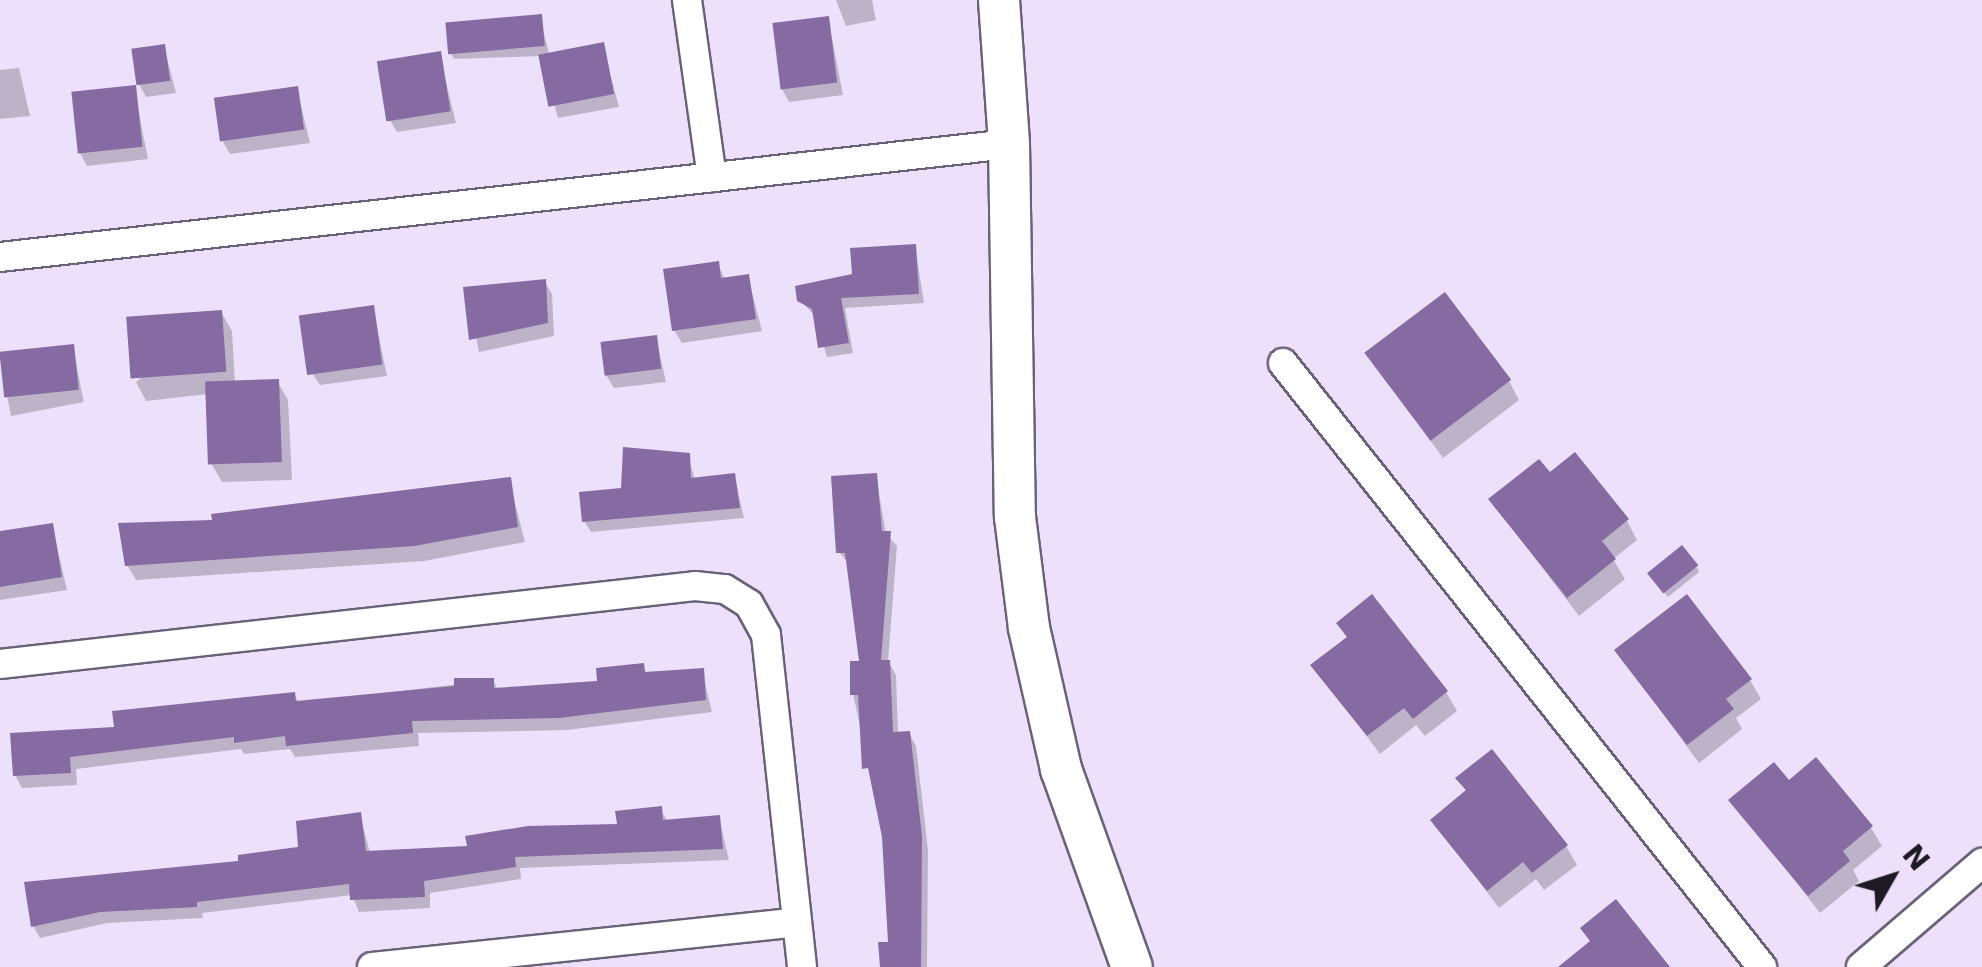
<!DOCTYPE html>
<html>
<head>
<meta charset="utf-8">
<style>
  body { margin:0 }
  #map { position:relative; width:1982px; height:967px; overflow:hidden; background:#ece0fb; font-family:"DejaVu Sans",sans-serif }
  div>[style] { position:absolute }
  .shadow>* { inset:0; background:#0003; transform-origin:0 0 }
  .building>* { inset:0; background:#856ba1; transform-origin:0 0 }
  .roads { filter:drop-shadow(2px 0 #6b6178) drop-shadow(-2px 0 #6b6178) drop-shadow(0 2px #6b6178) drop-shadow(0 -2px #6b6178) }
  .minor>* { height:28px; margin:-14px; padding:0 14px; transform-origin:14px; border-radius:14px; background:#fff }
  .secondary>* { height:40px; margin:-20px; padding:0 20px; transform-origin:20px; border-radius:20px; background:#fff }
  span { translate:-50% -50%; white-space:nowrap; text-align:center; line-height:1.15; -webkit-text-stroke:8px #ece0fb; paint-order:stroke }
  .north { position:absolute; left:1842px; top:827px; width:100px; height:100px; -webkit-text-stroke:8px #ece0fb; paint-order:stroke; rotate:51deg; font-size:28px; font-weight:700; line-height:40px; text-align:center; color:#1e1a23 }
  .north::after { content:''; display:block; margin:auto; width:35px; height:45px; background:#1e1a23; clip-path:polygon(50% 0,100% 100%,50% 72%,0 100%) }
</style>
</head>
<body>
<div id="map">
  <div class="shadow">
    <div style="clip-path:polygon(836px 0,872px 0,876px 20px,846px 26px)"></div>
    <div style="clip-path:polygon(540px 17px,549px 54px,602px 44px,619px 107px,558px 118px,541px 56px,454px 59px,448px 49px)"></div>
    <div style="clip-path:polygon(828px 18px,843px 95px,789px 102px,782px 89px)"></div>
    <div style="clip-path:polygon(164px 46px,176px 93px,146px 97px,139px 84px)"></div>
    <div style="clip-path:polygon(439px 54px,456px 123px,397px 132px,390px 120px)"></div>
    <div style="clip-path:polygon(19px 68px,30px 116px,0 119px,0 70px)"></div>
    <div style="clip-path:polygon(134px 88px,148px 159px,87px 166px,80px 153px)"></div>
    <div style="clip-path:polygon(297px 89px,310px 143px,230px 154px,223px 142px)"></div>
    <div style="clip-path:polygon(915px 246px,924px 303px,845px 308px,853px 353px,827px 357px,815px 316px,800px 300px)"></div>
    <div style="clip-path:polygon(718px 264px,725px 280px,748px 277px,762px 331px,682px 343px,674px 330px)"></div>
    <div style="clip-path:polygon(544px 281px,552px 294px,554px 336px,479px 352px,466px 289px)"></div>
    <div style="clip-path:polygon(373px 308px,387px 376px,320px 385px,312px 373px)"></div>
    <div style="clip-path:polygon(221px 312px,232px 331px,235px 383px,277px 381px,288px 400px,292px 480px,222px 482px,211px 463px,208px 394px,146px 401px,136px 382px)"></div>
    <div style="clip-path:polygon(656px 338px,666px 382px,614px 388px,606px 375px)"></div>
    <div style="left:73px;top:347px;width:56px;height:74px;rotate:79deg"></div>
    <div style="clip-path:polygon(1367px 354px,1509px 381px,1519px 400px,1443px 458px)"></div>
    <div style="clip-path:polygon(688px 456px,695px 480px,734px 475px,744px 518px,591px 532px,584px 521px,624px 491px)"></div>
    <div style="clip-path:polygon(876px 476px,886px 534px,897px 546px,888px 661px,896px 675px,898px 734px,909px 733px,916px 746px,928px 850px,927px 967px,883px 967px,890px 944px,885px 837px,853px 694px,862px 663px,849px 564px,839px 552px)"></div>
    <div style="clip-path:polygon(1549px 476px,1627px 521px,1637px 540px,1613px 559px,1625px 579px,1579px 616px,1491px 500px)"></div>
    <div style="clip-path:polygon(509px 480px,525px 542px,424px 561px,136px 580px,127px 565px,215px 523px)"></div>
    <div style="clip-path:polygon(52px 526px,67px 590px,0 600px,0 550px)"></div>
    <div style="clip-path:polygon(1696px 566px,1699px 572px,1668px 597px,1654px 579px)"></div>
    <div style="clip-path:polygon(1339px 624px,1446px 692px,1457px 711px,1425px 736px,1416px 725px,1380px 754px,1314px 666px,1348px 639px)"></div>
    <div style="clip-path:polygon(1617px 651px,1750px 680px,1761px 699px,1736px 718px,1742px 729px,1699px 763px)"></div>
    <div style="clip-path:polygon(643px 666px,647px 674px,702px 671px,712px 712px,567px 730px,418px 733px,419px 746px,295px 757px,290px 749px,244px 754px,241px 749px,76px 769px,77px 785px,22px 788px,15px 775px,117px 729px,294px 694px,299px 703px,493px 680px,498px 690px,600px 683px)"></div>
    <div style="clip-path:polygon(1458px 778px,1566px 846px,1577px 865px,1544px 890px,1536px 879px,1499px 908px,1433px 820px,1467px 793px)"></div>
    <div style="clip-path:polygon(1788px 783px,1871px 828px,1882px 846px,1853px 870px,1859px 881px,1820px 913px,1732px 800px)"></div>
    <div style="clip-path:polygon(660px 809px,668px 822px,719px 818px,729px 860px,520px 868px,521px 879px,430px 893px,430px 908px,359px 912px,352px 895px,202px 913px,203px 918px,107px 923px,40px 938px,33px 926px,300px 850px,360px 815px,370px 853px,470px 849px,619px 826px)"></div>
  </div>
  <div class="building">
    <div style="left:542px;top:14px;width:32px;height:97px;rotate:85deg"></div>
    <div style="left:829px;top:16px;width:67px;height:57px;rotate:83deg"></div>
    <div style="left:604px;top:42px;width:53px;height:67px;rotate:79deg"></div>
    <div style="left:165px;top:44px;width:37px;height:34px;rotate:82deg"></div>
    <div style="left:441px;top:51px;width:61px;height:65px;rotate:81deg"></div>
    <div style="left:136px;top:85px;width:62px;height:65px;rotate:84deg"></div>
    <div style="left:298px;top:86px;width:44px;height:85px;rotate:82deg"></div>
    <div style="clip-path:polygon(916px 244px,919px 294px,841px 298px,849px 343px,818px 348px,812px 309px,797px 301px,795px 286px,852px 274px,850px 248px)"></div>
    <div style="clip-path:polygon(719px 261px,721px 278px,749px 274px,756px 319px,672px 331px,663px 269px)"></div>
    <div style="clip-path:polygon(546px 279px,548px 323px,469px 340px,463px 287px)"></div>
    <div style="left:1445px;top:292px;width:110px;height:101px;rotate:53deg"></div>
    <div style="left:374px;top:305px;width:60px;height:76px;rotate:82deg"></div>
    <div style="left:222px;top:310px;width:62px;height:96px;rotate:86deg"></div>
    <div style="left:657px;top:335px;width:34px;height:57px;rotate:83deg"></div>
    <div style="left:74px;top:344px;width:46px;height:75px;rotate:84deg"></div>
    <div style="left:279px;top:379px;width:83px;height:74px;rotate:88deg"></div>
    <div style="clip-path:polygon(623px 447px,690px 453px,691px 478px,735px 473px,740px 508px,582px 522px,579px 492px,621px 488px)"></div>
    <div style="clip-path:polygon(1575px 452px,1629px 519px,1602px 541px,1616px 559px,1567px 598px,1488px 499px,1539px 459px,1550px 472px)"></div>
    <div style="clip-path:polygon(877px 473px,882px 531px,891px 531px,881px 660px,890px 660px,893px 732px,910px 731px,922px 836px,921px 967px,880px 967px,878px 942px,888px 942px,882px 837px,868px 768px,862px 769px,858px 695px,850px 695px,850px 661px,859px 661px,845px 553px,836px 553px,831px 476px)"></div>
    <div style="clip-path:polygon(511px 477px,518px 527px,414px 546px,125px 566px,118px 523px,212px 520px,211px 514px)"></div>
    <div style="clip-path:polygon(53px 523px,62px 577px,0 587px,0 531px)"></div>
    <div style="left:1682px;top:545px;width:26px;height:45px;rotate:51deg"></div>
    <div style="clip-path:polygon(1372px 594px,1448px 691px,1413px 719px,1404px 708px,1367px 736px,1310px 665px,1347px 637px,1336px 623px)"></div>
    <div style="clip-path:polygon(1687px 594px,1752px 679px,1726px 699px,1734px 709px,1687px 745px,1614px 650px)"></div>
    <div style="clip-path:polygon(644px 663px,645px 672px,704px 668px,706px 700px,559px 718px,412px 721px,413px 733px,286px 746px,285px 736px,234px 743px,234px 737px,70px 757px,71px 773px,13px 776px,10px 733px,114px 727px,112px 711px,295px 692px,296px 701px,454px 686px,454px 678px,494px 678px,494px 688px,597px 681px,596px 668px)"></div>
    <div style="clip-path:polygon(1492px 749px,1568px 845px,1532px 873px,1523px 862px,1487px 891px,1430px 820px,1466px 790px,1455px 778px)"></div>
    <div style="clip-path:polygon(1816px 757px,1873px 826px,1843px 851px,1850px 861px,1808px 896px,1728px 800px,1774px 762px,1789px 780px)"></div>
    <div style="clip-path:polygon(662px 806px,663px 820px,720px 815px,723px 849px,515px 857px,516px 867px,424px 881px,425px 897px,350px 900px,349px 884px,197px 902px,197px 907px,100px 912px,31px 927px,24px 882px,238px 861px,238px 855px,298px 847px,296px 821px,361px 812px,366px 851px,467px 846px,465px 836px,528px 826px,617px 824px,615px 811px)"></div>
    <div style="clip-path:polygon(1616px 899px,1670px 967px,1558px 967px,1590px 941px,1580px 928px)"></div>
  </div>
  <div class="roads">
    <div class="minor">
      <div style="left:687px;top:0;width:179px;rotate:82deg"></div>
      <div style="left:0;top:257px;width:1015px;rotate:-6.39deg"></div>
      <div style="left:1283px;top:363px;width:771px;rotate:51.58deg"></div>
      <div style="left:0;top:664px;width:699px;rotate:-6.4deg"></div>
      <div style="left:695px;top:586px;width:30px;rotate:6deg"></div>
      <div style="left:725px;top:589px;width:28px;rotate:32deg"></div>
      <div style="left:749px;top:604px;width:35px;rotate:61deg"></div>
      <div style="left:766px;top:635px;width:334px;rotate:83.8deg"></div>
      <div style="left:372px;top:967px;width:427px;rotate:-6deg"></div>
      <div style="left:1861px;top:967px;width:160px;rotate:-40.7deg"></div>
    </div>
    <div class="secondary">
      <div style="left:999px;top:0;width:144px;rotate:86deg"></div>
      <div style="left:1009px;top:144px;width:373px;rotate:89.1deg"></div>
      <div style="left:1015px;top:517px;width:112px;rotate:82.8deg"></div>
      <div style="left:1029px;top:628px;width:145px;rotate:77.2deg"></div>
      <div style="left:1061px;top:769px;width:210px;rotate:70.3deg"></div>
    </div>
  </div>
  <div class="north">N</div>
</div>
</body>
</html>
